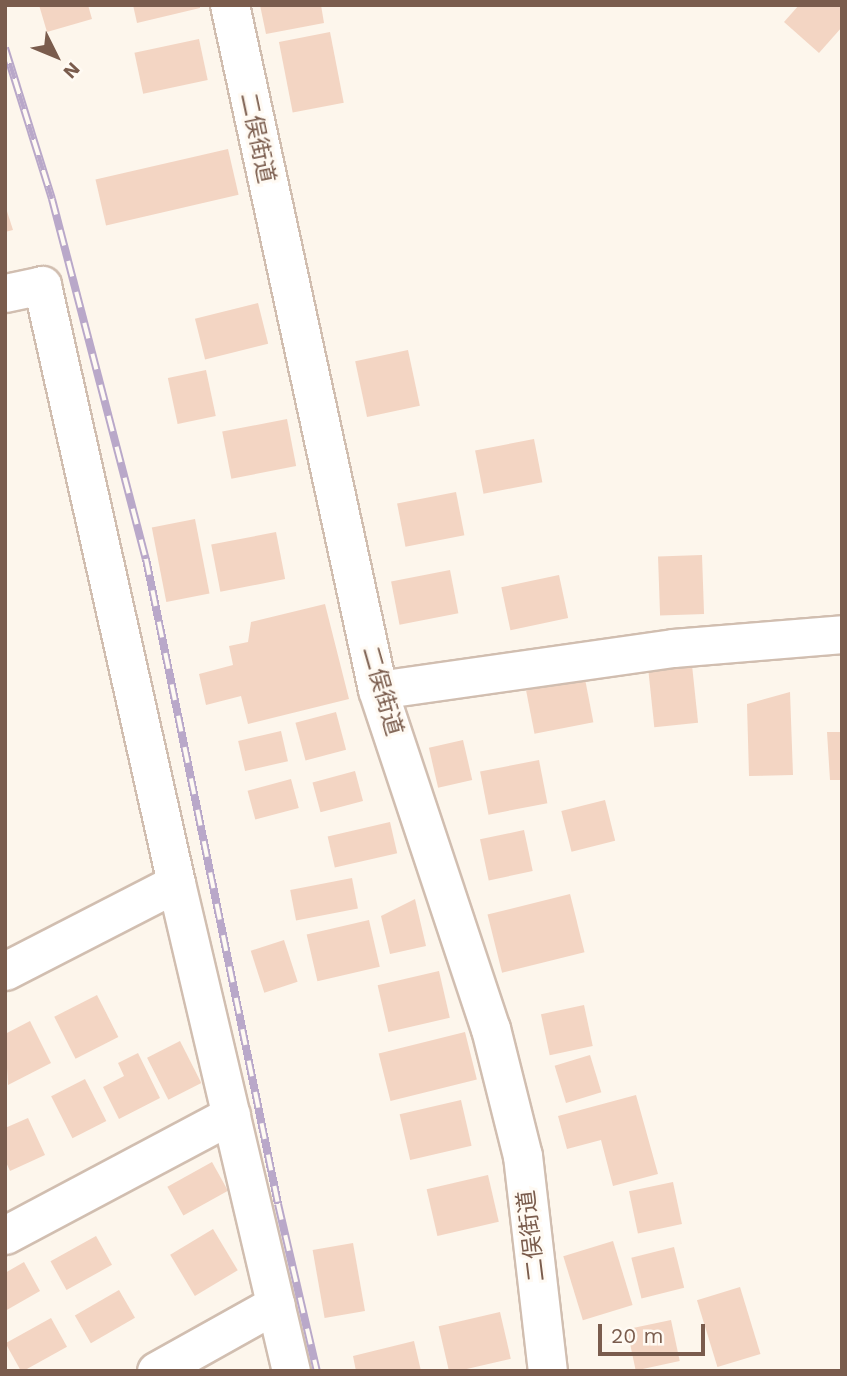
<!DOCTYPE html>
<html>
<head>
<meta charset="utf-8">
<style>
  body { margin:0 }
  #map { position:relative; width:847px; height:1376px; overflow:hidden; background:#fdf6ec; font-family:"Work Sans","Noto Sans JP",sans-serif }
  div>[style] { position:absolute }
  .building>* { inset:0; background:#f3d5c3; transform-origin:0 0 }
  .roads { filter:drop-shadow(2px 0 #d1beb0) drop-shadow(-2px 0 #d1beb0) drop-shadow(0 2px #d1beb0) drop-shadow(0 -2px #d1beb0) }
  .street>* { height:37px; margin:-18.5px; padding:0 18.5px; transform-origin:18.5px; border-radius:18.5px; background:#fff }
  .secondary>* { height:38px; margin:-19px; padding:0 19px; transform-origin:19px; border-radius:19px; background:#fff }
  .rail>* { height:8px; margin-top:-4px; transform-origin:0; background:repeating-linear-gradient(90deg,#fffaf3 0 16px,#b9a8c9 0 32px); box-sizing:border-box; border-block:2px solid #b9a8c9 }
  span { translate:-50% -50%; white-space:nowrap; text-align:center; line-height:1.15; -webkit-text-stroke:6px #fffaf3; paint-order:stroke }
  .street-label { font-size:23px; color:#7a5c4d }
  .frame { position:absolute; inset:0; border:7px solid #7a5c4d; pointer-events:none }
  .north { position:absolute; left:21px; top:21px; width:70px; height:70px; -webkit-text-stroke:5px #fffaf3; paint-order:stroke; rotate:133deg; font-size:19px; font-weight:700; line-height:28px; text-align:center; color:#7a5c4d }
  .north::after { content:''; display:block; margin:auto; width:24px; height:32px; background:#7a5c4d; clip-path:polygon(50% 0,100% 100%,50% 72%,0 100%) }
  .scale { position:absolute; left:598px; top:1324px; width:107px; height:32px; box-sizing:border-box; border:4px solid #7a5c4d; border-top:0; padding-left:9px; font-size:21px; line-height:24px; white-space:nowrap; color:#7a5c4d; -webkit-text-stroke:5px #fffaf3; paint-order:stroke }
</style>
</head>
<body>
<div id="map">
  <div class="building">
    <div style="clip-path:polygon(39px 5px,88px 5px,92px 19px,47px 32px)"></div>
    <div style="clip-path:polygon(133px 5px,200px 5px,200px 8px,137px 23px)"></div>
    <div style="clip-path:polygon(260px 5px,321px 5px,324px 23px,266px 34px)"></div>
    <div style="clip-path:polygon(799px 5px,842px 5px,842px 27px,819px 53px,784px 22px)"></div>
    <div style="left:330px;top:32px;width:72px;height:52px;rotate:79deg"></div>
    <div style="left:199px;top:39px;width:42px;height:66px;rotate:78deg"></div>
    <div style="left:228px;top:149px;width:47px;height:136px;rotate:77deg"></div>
    <div style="clip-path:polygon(5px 205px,13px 230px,5px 232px)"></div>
    <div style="left:258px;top:303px;width:42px;height:65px;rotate:76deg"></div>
    <div style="left:408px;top:350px;width:57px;height:54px;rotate:78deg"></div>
    <div style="left:206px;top:370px;width:47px;height:39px;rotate:78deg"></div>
    <div style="left:287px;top:419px;width:48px;height:66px;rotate:79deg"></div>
    <div style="left:534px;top:439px;width:44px;height:60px;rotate:79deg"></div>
    <div style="left:456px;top:492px;width:44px;height:60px;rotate:79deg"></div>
    <div style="left:195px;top:519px;width:76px;height:44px;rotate:79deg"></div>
    <div style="left:276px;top:532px;width:48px;height:66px;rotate:79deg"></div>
    <div style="left:702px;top:555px;width:59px;height:44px;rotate:88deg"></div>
    <div style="left:450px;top:570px;width:44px;height:60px;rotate:79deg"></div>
    <div style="left:559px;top:575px;width:44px;height:59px;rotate:78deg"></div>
    <div style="clip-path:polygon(325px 604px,349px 699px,248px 724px,241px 696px,206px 705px,199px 674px,233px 665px,229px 646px,248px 642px,251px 622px)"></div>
    <div style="left:692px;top:665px;width:58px;height:44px;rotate:84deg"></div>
    <div style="left:585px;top:679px;width:44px;height:60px;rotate:79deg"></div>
    <div style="clip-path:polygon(790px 692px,793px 775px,749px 776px,747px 704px)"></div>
    <div style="left:336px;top:712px;width:39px;height:42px;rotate:75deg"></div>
    <div style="left:281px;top:731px;width:31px;height:44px;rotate:77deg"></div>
    <div style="clip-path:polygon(827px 732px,842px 732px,842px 780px,830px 780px)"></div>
    <div style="left:463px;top:740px;width:41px;height:35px;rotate:77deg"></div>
    <div style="left:539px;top:760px;width:44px;height:60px;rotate:79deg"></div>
    <div style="left:355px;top:771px;width:31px;height:44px;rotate:75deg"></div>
    <div style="left:291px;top:779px;width:30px;height:45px;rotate:75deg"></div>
    <div style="left:605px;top:800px;width:42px;height:45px;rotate:76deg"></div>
    <div style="left:390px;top:822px;width:32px;height:64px;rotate:77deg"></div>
    <div style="left:524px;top:830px;width:42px;height:45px;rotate:78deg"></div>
    <div style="left:352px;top:878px;width:31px;height:63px;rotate:79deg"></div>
    <div style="left:570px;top:894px;width:60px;height:85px;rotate:76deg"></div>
    <div style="clip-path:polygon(415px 899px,426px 946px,390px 954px,381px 916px)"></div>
    <div style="left:369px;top:920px;width:48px;height:64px;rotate:77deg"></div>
    <div style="left:284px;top:940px;width:44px;height:35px;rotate:72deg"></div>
    <div style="left:439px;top:971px;width:48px;height:63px;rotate:77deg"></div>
    <div style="left:97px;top:995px;width:47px;height:48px;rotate:63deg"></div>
    <div style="left:584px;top:1005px;width:42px;height:44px;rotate:78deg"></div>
    <div style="clip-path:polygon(30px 1021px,51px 1063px,8px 1085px,5px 1034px)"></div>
    <div style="left:465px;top:1032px;width:49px;height:89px;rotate:76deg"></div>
    <div style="left:180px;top:1041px;width:47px;height:37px;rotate:63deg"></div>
    <div style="clip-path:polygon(138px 1053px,160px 1098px,119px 1119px,103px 1087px,124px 1076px,118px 1063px)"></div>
    <div style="left:590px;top:1055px;width:39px;height:37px;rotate:73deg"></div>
    <div style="left:85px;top:1079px;width:47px;height:38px;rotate:63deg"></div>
    <div style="clip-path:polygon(636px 1095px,658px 1174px,613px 1186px,601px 1140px,567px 1149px,558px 1116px)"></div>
    <div style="left:461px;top:1100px;width:47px;height:63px;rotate:77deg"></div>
    <div style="clip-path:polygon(28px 1118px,45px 1155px,10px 1171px,5px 1160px,5px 1128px)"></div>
    <div style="left:212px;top:1162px;width:33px;height:51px;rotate:61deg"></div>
    <div style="left:488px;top:1175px;width:48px;height:63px;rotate:77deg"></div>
    <div style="left:673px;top:1182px;width:43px;height:45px;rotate:78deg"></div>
    <div style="left:213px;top:1229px;width:48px;height:50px;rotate:59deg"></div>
    <div style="left:96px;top:1236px;width:33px;height:52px;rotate:61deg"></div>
    <div style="left:613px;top:1241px;width:67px;height:52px;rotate:73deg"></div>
    <div style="left:353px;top:1243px;width:69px;height:41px;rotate:80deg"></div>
    <div style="left:674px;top:1247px;width:42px;height:44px;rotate:76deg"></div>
    <div style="clip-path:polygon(24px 1262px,40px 1291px,5px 1311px,5px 1273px)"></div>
    <div style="left:740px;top:1287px;width:70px;height:45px;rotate:73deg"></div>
    <div style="left:119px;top:1290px;width:32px;height:51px;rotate:60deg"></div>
    <div style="left:500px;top:1312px;width:48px;height:63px;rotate:77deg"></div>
    <div style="left:51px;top:1318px;width:33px;height:52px;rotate:61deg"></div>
    <div style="left:671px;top:1320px;width:42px;height:45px;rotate:78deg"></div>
    <div style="clip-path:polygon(414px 1341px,421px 1371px,356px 1371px,353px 1356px)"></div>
  </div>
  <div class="roads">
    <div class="street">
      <div style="left:5px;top:293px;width:38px;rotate:-12deg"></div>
      <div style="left:42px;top:285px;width:613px;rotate:77.37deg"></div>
      <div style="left:378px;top:690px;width:298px;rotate:-8.1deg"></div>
      <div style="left:673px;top:648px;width:170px;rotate:-4.7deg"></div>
      <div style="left:5px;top:971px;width:192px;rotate:-27.2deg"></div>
      <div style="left:176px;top:883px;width:501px;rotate:76.74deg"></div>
      <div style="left:5px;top:1235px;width:256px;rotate:-28deg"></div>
      <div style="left:156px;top:1371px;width:137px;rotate:-29.2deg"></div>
    </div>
    <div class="secondary">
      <div style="left:230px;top:5px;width:701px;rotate:77.81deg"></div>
      <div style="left:378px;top:690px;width:357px;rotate:71.6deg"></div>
      <div style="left:491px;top:1029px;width:131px;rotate:75.9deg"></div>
      <div style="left:523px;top:1156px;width:216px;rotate:83.4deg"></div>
    </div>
  </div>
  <div class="rail">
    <div style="left:5px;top:48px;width:158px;rotate:72.7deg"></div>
    <div style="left:52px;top:199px;width:372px;rotate:75.4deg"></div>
    <div style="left:146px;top:559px;width:658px;rotate:78.43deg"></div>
    <div style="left:278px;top:1204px;width:171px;rotate:76.9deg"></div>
  </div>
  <div class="street-label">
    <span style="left:257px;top:138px;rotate:78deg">二俣街道</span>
    <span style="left:382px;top:691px;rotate:74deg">二俣街道</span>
    <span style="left:532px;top:1236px;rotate:-97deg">二俣街道</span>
  </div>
  <div class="frame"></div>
  <div class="north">N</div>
  <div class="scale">20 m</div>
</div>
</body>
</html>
